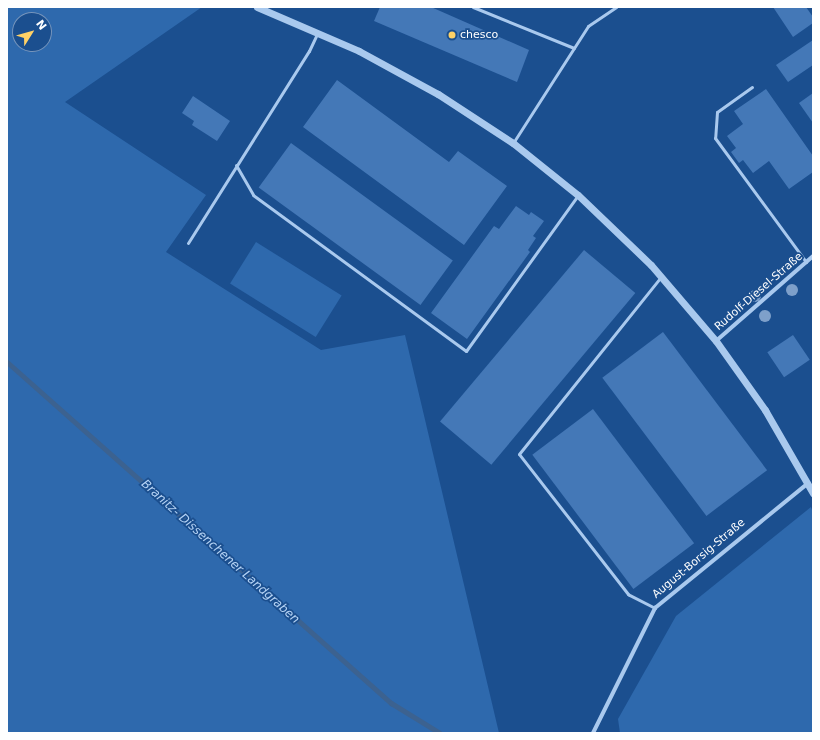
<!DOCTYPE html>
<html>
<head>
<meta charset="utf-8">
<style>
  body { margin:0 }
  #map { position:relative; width:820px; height:740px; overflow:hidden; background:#1b4f8f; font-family:"DejaVu Sans",sans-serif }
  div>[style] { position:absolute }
  .green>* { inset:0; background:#2e69ad; transform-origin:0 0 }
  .stream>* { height:5px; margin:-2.5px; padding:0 2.5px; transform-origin:2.5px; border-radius:2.5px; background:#3c6290 }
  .building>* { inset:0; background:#4478b7; transform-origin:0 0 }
  .service>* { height:3px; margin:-1.5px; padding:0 1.5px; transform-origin:1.5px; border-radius:1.5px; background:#a9c9ee }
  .minor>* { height:4px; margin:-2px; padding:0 2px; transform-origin:2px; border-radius:2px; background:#a9c9ee }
  .tertiary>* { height:7px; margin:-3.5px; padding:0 3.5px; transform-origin:3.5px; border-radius:3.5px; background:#a9c9ee }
  .trees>* { width:12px; height:12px; margin:-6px; border-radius:50%; background:#7ea0ca }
  .dots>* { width:11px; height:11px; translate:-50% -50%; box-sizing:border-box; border:2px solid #1b4f8f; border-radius:50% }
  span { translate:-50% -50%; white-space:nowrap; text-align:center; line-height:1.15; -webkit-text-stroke:3.5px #1b4f8f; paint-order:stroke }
  .poi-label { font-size:11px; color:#fff }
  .left { translate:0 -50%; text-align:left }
  .street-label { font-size:11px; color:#fff }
  .water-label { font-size:12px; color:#b5d3f5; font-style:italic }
  .frame { position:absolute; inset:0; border:8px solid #fff; pointer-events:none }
  .north { position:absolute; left:12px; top:12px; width:40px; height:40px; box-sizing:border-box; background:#1b4f8f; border:1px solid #7695bc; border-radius:50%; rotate:53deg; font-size:11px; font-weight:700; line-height:16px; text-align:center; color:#fff }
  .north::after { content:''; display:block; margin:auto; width:14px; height:18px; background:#ffd166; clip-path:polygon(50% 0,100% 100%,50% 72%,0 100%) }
</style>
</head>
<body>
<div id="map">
  <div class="green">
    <div style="clip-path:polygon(evenodd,7px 7px,202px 7px,65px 102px,206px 195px,166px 252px,321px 350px,405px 335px,499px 733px,7px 733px,7px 7px,20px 20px,44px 20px,44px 44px,20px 44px,20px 20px)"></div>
    <div style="left:256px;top:242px;width:101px;height:49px;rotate:32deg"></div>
    <div style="clip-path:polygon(811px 507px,813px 513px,813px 733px,620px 733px,618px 719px,676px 616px)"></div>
  </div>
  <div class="stream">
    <div style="left:7px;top:362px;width:514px;rotate:41.61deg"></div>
    <div style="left:391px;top:703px;width:57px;rotate:31.5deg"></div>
  </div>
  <div class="building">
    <div style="clip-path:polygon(380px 7px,431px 7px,529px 50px,517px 82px,374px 21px)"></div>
    <div style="clip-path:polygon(773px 7px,806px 7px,813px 17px,813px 23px,793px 37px)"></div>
    <div style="clip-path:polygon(813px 40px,813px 65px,788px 82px,776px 65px)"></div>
    <div style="clip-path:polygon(337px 80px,449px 162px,458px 151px,507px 186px,464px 245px,303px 127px)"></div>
    <div style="clip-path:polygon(766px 89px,813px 156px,813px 172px,789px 189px,769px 161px,753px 173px,743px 160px,739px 163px,731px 152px,736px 148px,727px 136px,743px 124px,734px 111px)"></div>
    <div style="clip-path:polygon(813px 93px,813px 123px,799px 103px)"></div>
    <div style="clip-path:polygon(193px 96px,230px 121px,217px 141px,192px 125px,194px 121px,182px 113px)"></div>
    <div style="left:291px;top:143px;width:200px;height:55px;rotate:36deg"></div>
    <div style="clip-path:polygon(516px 206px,529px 215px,531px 212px,544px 221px,533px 236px,536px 238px,528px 250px,530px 252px,467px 339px,431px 313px,494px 226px,499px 229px)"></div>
    <div style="left:584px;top:250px;width:67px;height:224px;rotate:40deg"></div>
    <div style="left:663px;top:332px;width:173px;height:76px;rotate:53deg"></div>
    <div style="left:793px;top:335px;width:30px;height:31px;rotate:56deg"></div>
    <div style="left:593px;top:409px;width:168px;height:76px;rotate:53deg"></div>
  </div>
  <div class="service">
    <div style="left:473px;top:7px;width:109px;rotate:22.1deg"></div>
    <div style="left:752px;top:87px;width:43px;rotate:144.5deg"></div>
    <div style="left:717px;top:112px;width:26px;rotate:94deg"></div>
    <div style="left:715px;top:138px;width:154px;rotate:53.7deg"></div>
    <div style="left:513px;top:143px;width:139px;rotate:-57.3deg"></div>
    <div style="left:588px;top:26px;width:34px;rotate:-34deg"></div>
    <div style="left:236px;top:165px;width:34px;rotate:60deg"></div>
    <div style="left:253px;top:195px;width:264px;rotate:36.2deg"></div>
    <div style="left:466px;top:351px;width:192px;rotate:-54.3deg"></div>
    <div style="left:188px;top:243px;width:227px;rotate:-57.8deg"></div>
    <div style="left:309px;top:51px;width:19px;rotate:-65deg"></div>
    <div style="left:655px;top:608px;width:30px;rotate:-153deg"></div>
    <div style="left:628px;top:594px;width:177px;rotate:-127.9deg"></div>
    <div style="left:519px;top:454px;width:226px;rotate:-51.3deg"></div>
  </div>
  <div class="minor">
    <div style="left:716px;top:341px;width:129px;rotate:-41.2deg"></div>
    <div style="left:593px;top:733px;width:140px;rotate:-63.6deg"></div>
    <div style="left:655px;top:608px;width:198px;rotate:-39.2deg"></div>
  </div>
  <div class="tertiary">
    <div style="left:257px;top:7px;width:111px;rotate:23.3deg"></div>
    <div style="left:359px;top:51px;width:90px;rotate:28.6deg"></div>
    <div style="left:438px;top:94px;width:90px;rotate:33.2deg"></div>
    <div style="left:513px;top:143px;width:83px;rotate:38.7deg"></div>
    <div style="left:578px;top:195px;width:101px;rotate:43.8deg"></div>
    <div style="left:651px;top:265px;width:100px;rotate:49.5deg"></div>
    <div style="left:716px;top:341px;width:85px;rotate:54.6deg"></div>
    <div style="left:765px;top:410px;width:96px;rotate:60deg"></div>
  </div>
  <div class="trees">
    <div style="left:792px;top:290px"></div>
    <div style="left:755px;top:296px"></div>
    <div style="left:765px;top:316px"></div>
  </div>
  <div class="dots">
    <div style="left:452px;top:35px;background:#ffd166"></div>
  </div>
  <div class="poi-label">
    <span class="left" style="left:460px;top:35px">chesco</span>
  </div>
  <div class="street-label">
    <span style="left:759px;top:292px;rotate:-41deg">Rudolf-Diesel-Straße</span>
    <span style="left:699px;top:559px;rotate:-40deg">August-Borsig-Straße</span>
  </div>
  <div class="water-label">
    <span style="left:220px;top:552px;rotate:42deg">Branitz- Dissenchener Landgraben</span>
  </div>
  <div class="frame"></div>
  <div class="north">N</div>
</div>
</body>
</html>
